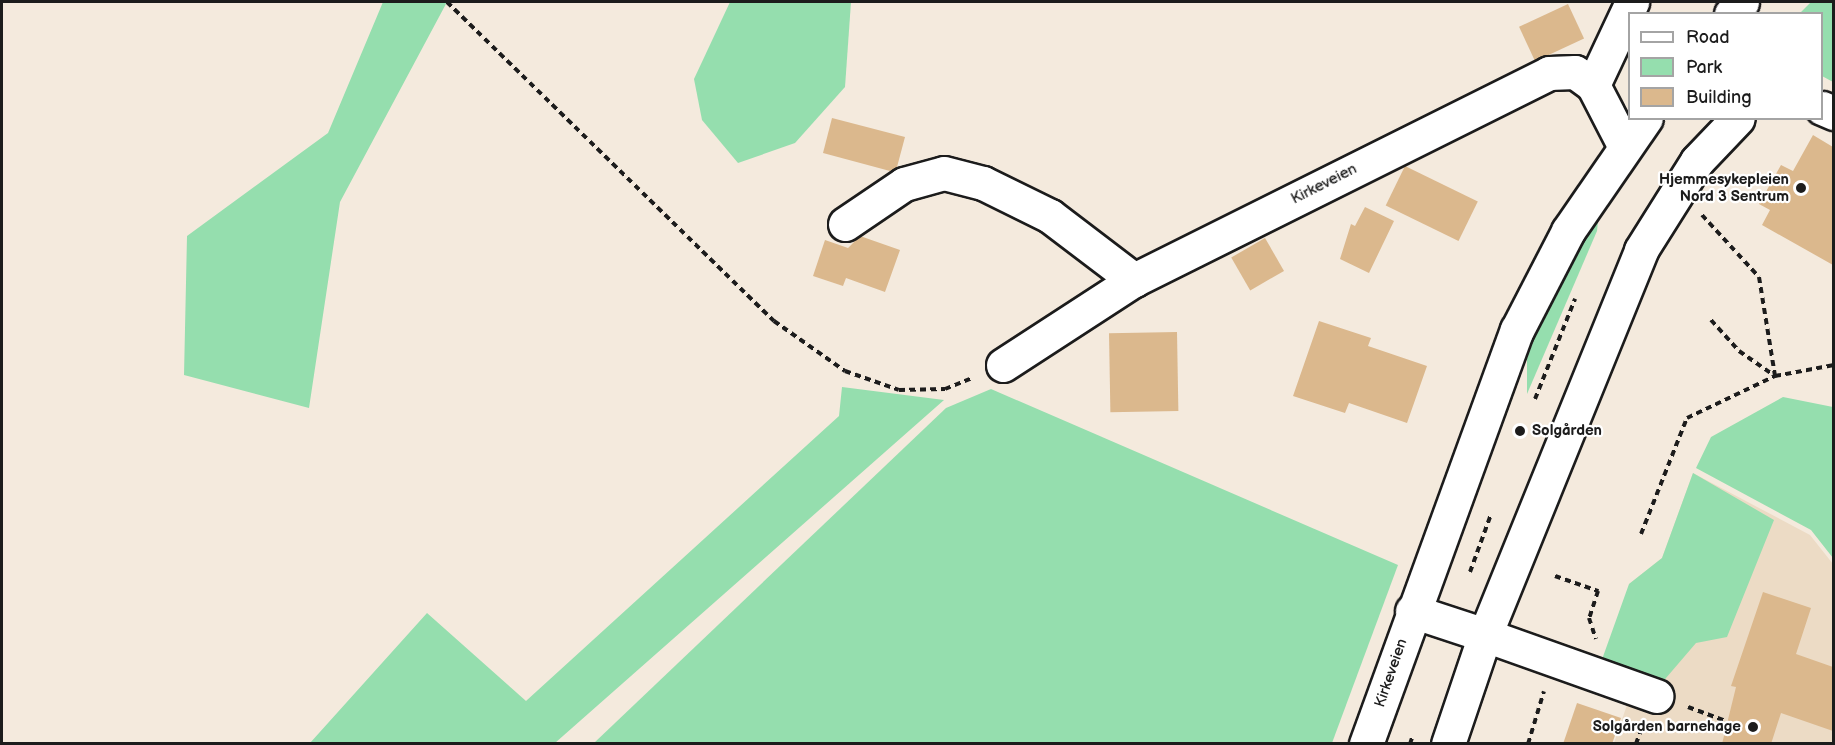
<!DOCTYPE html>
<html>
<head>
<meta charset="utf-8">
<style>
  body { margin:0 }
  #map { position:relative; width:1835px; height:745px; overflow:hidden; background:#f4eadd; font-family:"Balsamiq Sans",sans-serif }
  div>[style] { position:absolute }
  .built>* { inset:0; background:#ecdbc5 }
  .green>* { inset:0; background:#95deae }
  .building>* { inset:0; background:#dbb88d; transform-origin:0 0 }
  .path>* { height:4px; margin-top:-2px; transform-origin:0; background:repeating-linear-gradient(90deg,#1c1c1c 0 6px,transparent 0 10.5px) }
  .roads { filter:drop-shadow(2px 0 #1c1c1c) drop-shadow(-2px 0 #1c1c1c) drop-shadow(0 2px #1c1c1c) drop-shadow(0 -2px #1c1c1c) }
  .minor>* { height:33px; margin:-16.5px; padding:0 16.5px; transform-origin:16.5px; border-radius:16.5px; background:#fff }
  .major>* { height:33px; margin:-16.5px; padding:0 16.5px; transform-origin:16.5px; border-radius:16.5px; background:#fff }
  .dots>* { width:16px; height:16px; translate:-50% -50%; box-sizing:border-box; border:3px solid #fff; border-radius:50% }
  span { translate:-50% -50%; white-space:nowrap; text-align:center; line-height:1.15; -webkit-text-stroke:4.5px #fff; paint-order:stroke }
  .poi-label { font-size:15px; color:#1c1c1c; font-weight:700 }
  .right { translate:-100% -50%; text-align:right }
  .left { translate:0 -50%; text-align:left }
  .street-label { font-size:15px; color:#1c1c1c }
  .frame { position:absolute; inset:0; border:3px solid #1c1c1c; pointer-events:none }
  .legend { position:absolute; left:1628px; top:12px; width:195px; height:108px; box-sizing:border-box; background:#fff; border:2px solid #a4a4a4; margin:0; padding:8px 10px; list-style:none; font-size:18px; color:#1c1c1c }
  .legend li { display:flex; align-items:center; gap:12px; height:30px }
  .legend b { width:30px; border:2px solid #a4a4a4 }
</style>
</head>
<body>
<div id="map">
  <div class="built">
    <div style="clip-path:polygon(1693px 473px,1810px 535px,1833px 564px,1833px 743px,1614px 743px,1629px 699px,1629px 584px,1662px 558px)"></div>
  </div>
  <div class="green">
    <div style="clip-path:polygon(383px 2px,447px 2px,340px 202px,309px 408px,184px 375px,187px 236px,328px 133px)"></div>
    <div style="clip-path:polygon(730px 2px,851px 2px,845px 87px,795px 143px,738px 163px,702px 120px,694px 79px)"></div>
    <div style="clip-path:polygon(1811px 2px,1833px 2px,1833px 82px,1822px 76px,1822px 14px,1800px 13px)"></div>
    <div style="clip-path:polygon(1599px 212px,1597px 231px,1527px 394px,1527px 358px,1547px 305px)"></div>
    <div style="clip-path:polygon(842px 387px,944px 400px,555px 743px,310px 743px,427px 613px,526px 701px,839px 416px)"></div>
    <div style="clip-path:polygon(991px 389px,1398px 565px,1332px 743px,594px 743px,946px 408px)"></div>
    <div style="clip-path:polygon(1783px 397px,1833px 407px,1833px 558px,1811px 530px,1696px 468px,1711px 437px)"></div>
    <div style="clip-path:polygon(1693px 473px,1774px 520px,1727px 637px,1696px 643px,1660px 685px,1600px 665px,1629px 584px,1662px 558px)"></div>
  </div>
  <div class="building">
    <div style="left:1568px;top:4px;width:38px;height:54px;rotate:65deg"></div>
    <div style="clip-path:polygon(832px 118px,905px 137px,897px 167px,890px 171px,823px 153px)"></div>
    <div style="clip-path:polygon(1813px 135px,1833px 147px,1833px 265px,1762px 225px,1770px 210px,1759px 204px,1781px 165px,1793px 171px)"></div>
    <div style="left:1405px;top:166px;width:81px;height:44px;rotate:26deg"></div>
    <div style="clip-path:polygon(1365px 207px,1394px 221px,1369px 273px,1340px 259px,1351px 224px,1355px 226px)"></div>
    <div style="clip-path:polygon(860px 236px,900px 250px,885px 292px,846px 278px,843px 286px,813px 276px,825px 240px,848px 248px)"></div>
    <div style="left:1265px;top:238px;width:38px;height:39px;rotate:60deg"></div>
    <div style="clip-path:polygon(1319px 321px,1371px 338px,1368px 346px,1427px 366px,1407px 423px,1349px 403px,1345px 413px,1293px 396px)"></div>
    <div style="left:1177px;top:332px;width:79px;height:68px;rotate:89deg"></div>
    <div style="clip-path:polygon(1763px 592px,1811px 608px,1796px 654px,1833px 667px,1833px 731px,1781px 713px,1771px 744px,1722px 744px,1736px 687px,1731px 686px)"></div>
    <div style="clip-path:polygon(1577px 703px,1621px 718px,1612px 744px,1563px 744px)"></div>
  </div>
  <div class="path">
    <div style="left:447px;top:2px;width:457px;rotate:44.3deg"></div>
    <div style="left:774px;top:321px;width:87px;rotate:35.2deg"></div>
    <div style="left:845px;top:371px;width:57px;rotate:19.4deg"></div>
    <div style="left:899px;top:390px;width:46px;rotate:-1.2deg"></div>
    <div style="left:945px;top:389px;width:29px;rotate:-22deg"></div>
    <div style="left:1702px;top:215px;width:84px;rotate:47.4deg"></div>
    <div style="left:1759px;top:277px;width:100px;rotate:80.8deg"></div>
    <div style="left:1711px;top:320px;width:42px;rotate:47.9deg"></div>
    <div style="left:1739px;top:351px;width:44px;rotate:34.8deg"></div>
    <div style="left:1535px;top:399px;width:108px;rotate:-68.2deg"></div>
    <div style="left:1641px;top:534px;width:125px;rotate:-68.4deg"></div>
    <div style="left:1687px;top:418px;width:98px;rotate:-25.5deg"></div>
    <div style="left:1775px;top:376px;width:60px;rotate:-10.6deg"></div>
    <div style="left:1470px;top:572px;width:59px;rotate:-70deg"></div>
    <div style="left:1555px;top:576px;width:46px;rotate:19.2deg"></div>
    <div style="left:1598px;top:591px;width:28px;rotate:108deg"></div>
    <div style="left:1589px;top:618px;width:22px;rotate:72deg"></div>
    <div style="left:1688px;top:707px;width:40px;rotate:20.2deg"></div>
    <div style="left:1410px;top:744px;width:9px;rotate:-72deg"></div>
    <div style="left:1528px;top:744px;width:55px;rotate:-73.2deg"></div>
    <div style="left:1636px;top:744px;width:18px;rotate:-71deg"></div>
  </div>
  <div class="roads">
    <div class="minor">
      <div style="left:1593px;top:85px;width:92px;rotate:-64.8deg"></div>
      <div style="left:1822px;top:108px;width:13px;rotate:23deg"></div>
      <div style="left:845px;top:224px;width:71px;rotate:-34.1deg"></div>
      <div style="left:904px;top:184px;width:41px;rotate:-15.4deg"></div>
      <div style="left:944px;top:173px;width:40px;rotate:14.4deg"></div>
      <div style="left:983px;top:183px;width:75px;rotate:26.2deg"></div>
      <div style="left:1050px;top:216px;width:106px;rotate:37.3deg"></div>
      <div style="left:1003px;top:365px;width:156px;rotate:-33deg"></div>
      <div style="left:1134px;top:280px;width:464px;rotate:-26.5deg"></div>
      <div style="left:1549px;top:73px;width:26px;rotate:-2deg"></div>
      <div style="left:1575px;top:72px;width:22px;rotate:36deg"></div>
      <div style="left:1593px;top:85px;width:70px;rotate:62.7deg"></div>
      <div style="left:1412px;top:611px;width:77px;rotate:18.2deg"></div>
      <div style="left:1485px;top:635px;width:415px;rotate:-67.9deg"></div>
      <div style="left:1641px;top:250px;width:105px;rotate:-57.8deg"></div>
      <div style="left:1697px;top:161px;width:59px;rotate:-46.4deg"></div>
      <div style="left:1448px;top:744px;width:115px;rotate:-71.3deg"></div>
      <div style="left:1485px;top:635px;width:182px;rotate:19.6deg"></div>
    </div>
    <div class="major">
      <div style="left:1731px;top:14px;width:16px;rotate:-47deg"></div>
      <div style="left:1366px;top:744px;width:441px;rotate:-70deg"></div>
      <div style="left:1517px;top:330px;width:111px;rotate:-62.7deg"></div>
      <div style="left:1568px;top:231px;width:137px;rotate:-55.4deg"></div>
    </div>
  </div>
  <div class="dots">
    <div style="left:1801px;top:188px;background:#1c1c1c"></div>
    <div style="left:1520px;top:431px;background:#1c1c1c"></div>
    <div style="left:1753px;top:727px;background:#1c1c1c"></div>
  </div>
  <div class="poi-label">
    <span class="right" style="left:1789px;top:188px">Hjemmesykepleien<br>Nord 3 Sentrum</span>
    <span class="left" style="left:1532px;top:431px">Solgården</span>
    <span class="right" style="left:1741px;top:727px">Solgården barnehage</span>
  </div>
  <div class="street-label">
    <span style="left:1324px;top:184px;rotate:-27deg">Kirkeveien</span>
    <span style="left:1391px;top:673px;rotate:-71deg">Kirkeveien</span>
  </div>
  <div class="frame"></div>
  <ul class="legend">
  <li><b style="height:8px;background:#fff"></b>Road</li>
  <li><b style="height:16px;background:#95deae"></b>Park</li>
  <li><b style="height:16px;background:#dbb88d"></b>Building</li>
  </ul>
</div>
</body>
</html>
